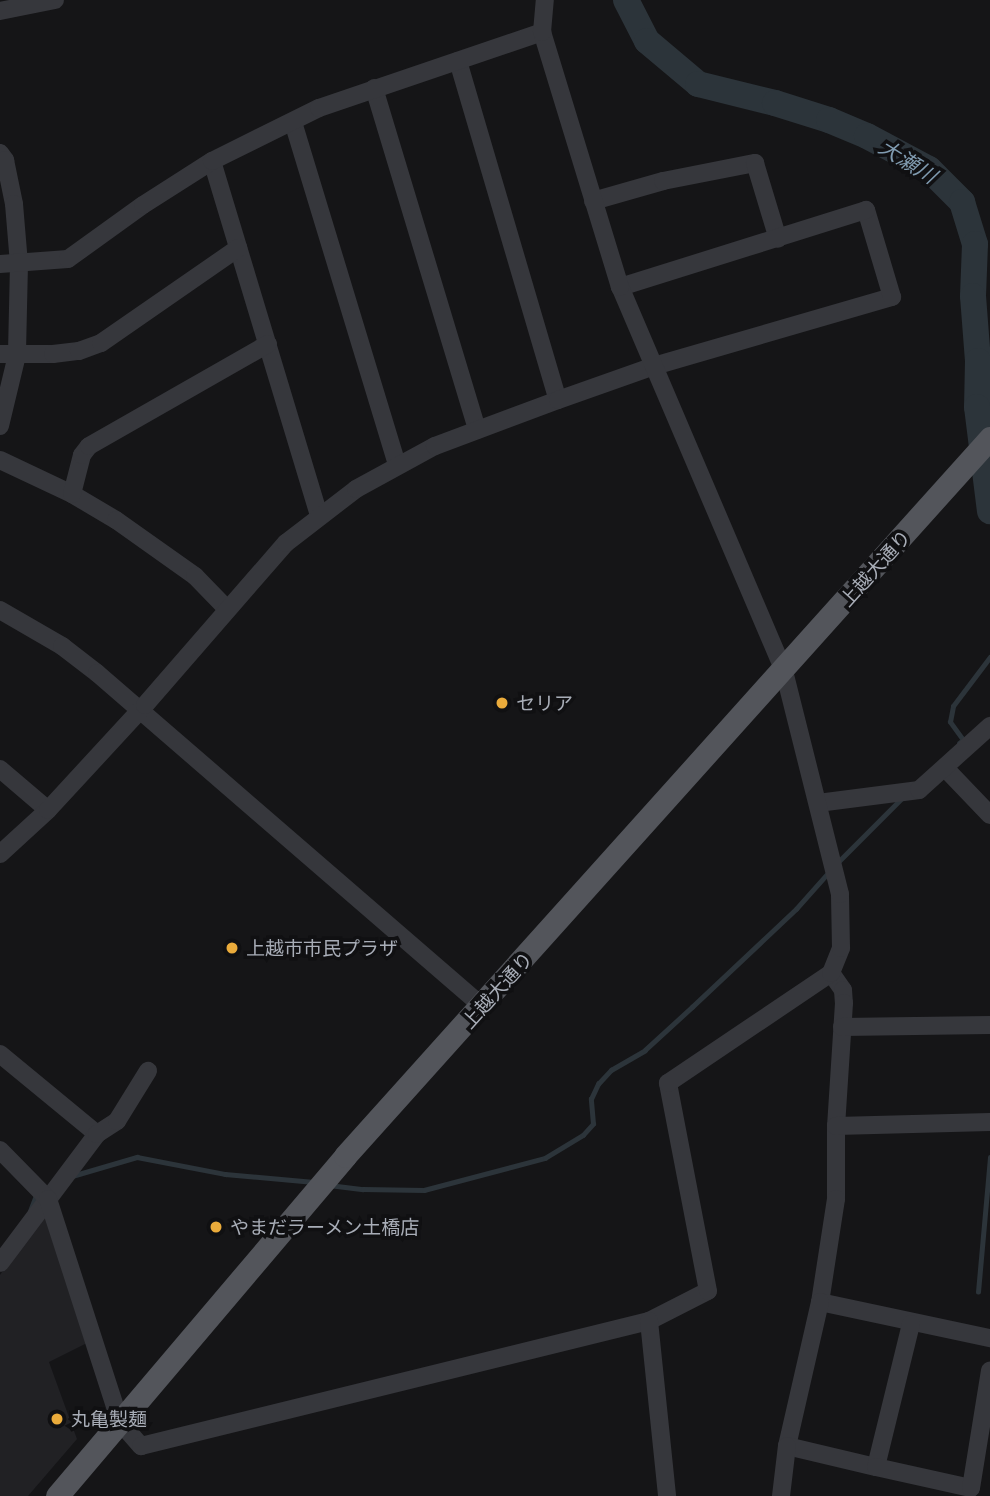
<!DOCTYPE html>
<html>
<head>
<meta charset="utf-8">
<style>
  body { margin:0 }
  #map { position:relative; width:990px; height:1496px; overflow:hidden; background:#151517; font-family:"Golos Text","Noto Sans JP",sans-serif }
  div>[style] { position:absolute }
  .built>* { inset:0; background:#212124 }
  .stream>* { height:4.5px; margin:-2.25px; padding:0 2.25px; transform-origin:2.25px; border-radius:2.25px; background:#2c343a }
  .river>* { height:26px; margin:-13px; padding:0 13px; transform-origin:13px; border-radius:13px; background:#2c343a }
  .minor>* { height:18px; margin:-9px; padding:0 9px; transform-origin:9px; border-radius:9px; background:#36373c }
  .major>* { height:23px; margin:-11.5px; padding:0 11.5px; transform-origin:11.5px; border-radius:11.5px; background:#53555b }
  .dots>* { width:19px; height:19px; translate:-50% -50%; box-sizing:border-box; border:4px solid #101012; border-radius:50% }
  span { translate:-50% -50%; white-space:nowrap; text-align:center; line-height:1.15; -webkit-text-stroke:7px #101012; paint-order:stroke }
  .street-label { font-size:19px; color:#a8adb7 }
  .poi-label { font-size:19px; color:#a8adb7 }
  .left { translate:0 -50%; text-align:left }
  .water-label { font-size:21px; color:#809bb0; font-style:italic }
</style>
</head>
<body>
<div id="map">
  <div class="built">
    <div style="clip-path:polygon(42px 1215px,46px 1215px,87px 1343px,49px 1362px,77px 1439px,28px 1496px,0 1496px,0 1275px)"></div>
  </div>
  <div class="stream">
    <div style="left:959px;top:743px;width:5px;rotate:-37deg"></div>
    <div style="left:963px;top:740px;width:22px;rotate:-126deg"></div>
    <div style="left:950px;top:722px;width:16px;rotate:-79deg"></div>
    <div style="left:953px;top:706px;width:61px;rotate:-52.9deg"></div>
    <div style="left:837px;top:863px;width:93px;rotate:-45deg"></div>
    <div style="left:72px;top:1176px;width:68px;rotate:-16.3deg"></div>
    <div style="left:137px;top:1157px;width:90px;rotate:10.9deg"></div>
    <div style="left:225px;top:1174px;width:89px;rotate:5.1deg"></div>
    <div style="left:329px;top:1185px;width:34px;rotate:7deg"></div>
    <div style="left:363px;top:1189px;width:61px;rotate:0.9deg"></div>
    <div style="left:424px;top:1190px;width:125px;rotate:-14.8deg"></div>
    <div style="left:545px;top:1158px;width:44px;rotate:-31.2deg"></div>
    <div style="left:583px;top:1135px;width:15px;rotate:-48deg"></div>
    <div style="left:593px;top:1124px;width:25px;rotate:-95deg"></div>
    <div style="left:591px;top:1099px;width:17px;rotate:-65deg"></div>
    <div style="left:598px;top:1084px;width:19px;rotate:-47deg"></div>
    <div style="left:611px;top:1070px;width:39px;rotate:-30deg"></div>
    <div style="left:645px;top:1050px;width:64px;rotate:-42.5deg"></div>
    <div style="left:692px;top:1007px;width:143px;rotate:-43.3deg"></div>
    <div style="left:796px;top:909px;width:50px;rotate:-48.3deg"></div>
    <div style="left:30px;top:1211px;width:19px;rotate:-69deg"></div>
    <div style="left:978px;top:1292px;width:135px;rotate:-84.9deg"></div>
  </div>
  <div class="river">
    <div style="left:626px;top:0;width:46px;rotate:62.9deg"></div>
    <div style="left:647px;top:41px;width:67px;rotate:40.1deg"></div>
    <div style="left:698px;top:84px;width:79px;rotate:13.9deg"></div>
    <div style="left:775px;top:103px;width:57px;rotate:17.5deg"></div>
    <div style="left:829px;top:120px;width:41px;rotate:22.8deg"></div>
    <div style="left:867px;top:136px;width:70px;rotate:28deg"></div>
    <div style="left:929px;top:169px;width:47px;rotate:45deg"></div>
    <div style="left:962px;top:202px;width:44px;rotate:72.8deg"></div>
    <div style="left:975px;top:244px;width:52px;rotate:92.2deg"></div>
    <div style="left:973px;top:296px;width:65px;rotate:85.6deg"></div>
    <div style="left:978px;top:361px;width:46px;rotate:91.2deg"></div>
    <div style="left:977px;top:407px;width:105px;rotate:82.9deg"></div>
  </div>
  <div class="minor">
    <div style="left:0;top:11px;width:56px;rotate:-11.3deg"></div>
    <div style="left:458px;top:61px;width:353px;rotate:73.6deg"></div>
    <div style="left:374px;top:88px;width:357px;rotate:73.2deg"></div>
    <div style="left:293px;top:122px;width:358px;rotate:73.1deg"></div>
    <div style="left:0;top:153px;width:9px;rotate:54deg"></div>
    <div style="left:5px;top:160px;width:45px;rotate:78.4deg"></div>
    <div style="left:14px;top:204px;width:60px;rotate:85.2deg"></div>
    <div style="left:19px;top:264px;width:91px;rotate:91.3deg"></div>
    <div style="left:17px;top:355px;width:73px;rotate:103.5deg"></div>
    <div style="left:212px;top:161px;width:371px;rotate:73.2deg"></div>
    <div style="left:593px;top:201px;width:73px;rotate:-15.9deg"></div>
    <div style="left:663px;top:181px;width:94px;rotate:-11.1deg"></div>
    <div style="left:755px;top:163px;width:79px;rotate:73.2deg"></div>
    <div style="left:0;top:264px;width:68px;rotate:-4.2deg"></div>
    <div style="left:68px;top:259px;width:92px;rotate:-35.8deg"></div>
    <div style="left:143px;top:205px;width:82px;rotate:-32.5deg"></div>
    <div style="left:212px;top:161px;width:119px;rotate:-26.4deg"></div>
    <div style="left:319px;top:108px;width:236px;rotate:-18.8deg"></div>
    <div style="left:0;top:354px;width:53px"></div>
    <div style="left:53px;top:354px;width:26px;rotate:-7deg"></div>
    <div style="left:79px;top:351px;width:23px;rotate:-20deg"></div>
    <div style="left:101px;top:343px;width:167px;rotate:-34.7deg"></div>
    <div style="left:0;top:460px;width:80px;rotate:25.3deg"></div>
    <div style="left:72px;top:494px;width:51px;rotate:30.6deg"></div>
    <div style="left:116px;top:520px;width:97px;rotate:35.3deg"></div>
    <div style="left:195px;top:576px;width:46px;rotate:45.9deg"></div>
    <div style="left:72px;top:494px;width:40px;rotate:-75.6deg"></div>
    <div style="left:82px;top:455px;width:11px;rotate:-52deg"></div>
    <div style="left:89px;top:446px;width:206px;rotate:-29.7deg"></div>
    <div style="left:0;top:610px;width:72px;rotate:30.1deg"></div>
    <div style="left:62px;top:646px;width:44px;rotate:37.6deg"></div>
    <div style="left:97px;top:673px;width:509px;rotate:40.86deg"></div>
    <div style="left:945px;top:768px;width:65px;rotate:46.2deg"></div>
    <div style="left:0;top:769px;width:63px;rotate:40.5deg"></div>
    <div style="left:818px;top:803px;width:102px;rotate:-7.3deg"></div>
    <div style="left:919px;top:790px;width:96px;rotate:-42deg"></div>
    <div style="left:0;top:854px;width:65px;rotate:-42.5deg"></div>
    <div style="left:48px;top:810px;width:143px;rotate:-47.3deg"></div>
    <div style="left:145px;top:705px;width:215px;rotate:-49deg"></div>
    <div style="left:286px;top:543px;width:88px;rotate:-37.6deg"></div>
    <div style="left:356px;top:489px;width:90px;rotate:-28.6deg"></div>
    <div style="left:435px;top:446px;width:131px;rotate:-20.5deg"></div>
    <div style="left:558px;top:400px;width:102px;rotate:-19.5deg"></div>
    <div style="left:654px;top:366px;width:248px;rotate:-16.2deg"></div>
    <div style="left:892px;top:297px;width:91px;rotate:-106.6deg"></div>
    <div style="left:866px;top:210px;width:258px;rotate:162.6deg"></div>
    <div style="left:831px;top:973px;width:21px;rotate:55deg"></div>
    <div style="left:843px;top:990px;width:13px;rotate:86deg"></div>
    <div style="left:844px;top:1003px;width:123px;rotate:93.7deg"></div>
    <div style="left:836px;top:1126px;width:73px;rotate:90deg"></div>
    <div style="left:836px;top:1199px;width:104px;rotate:98.8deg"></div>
    <div style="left:820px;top:1302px;width:174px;rotate:12deg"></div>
    <div style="left:842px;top:1027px;width:148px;rotate:-0.8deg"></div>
    <div style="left:0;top:1054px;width:126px;rotate:39.5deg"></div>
    <div style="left:97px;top:1134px;width:161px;rotate:126.9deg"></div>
    <div style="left:836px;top:1126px;width:154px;rotate:-1.5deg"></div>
    <div style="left:97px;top:1134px;width:24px;rotate:-33deg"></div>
    <div style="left:117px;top:1121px;width:59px;rotate:-58.2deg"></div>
    <div style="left:0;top:1150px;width:69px;rotate:45.6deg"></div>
    <div style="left:48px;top:1199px;width:234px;rotate:72.1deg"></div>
    <div style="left:120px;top:1422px;width:32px;rotate:49deg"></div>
    <div style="left:141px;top:1446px;width:523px;rotate:-13.82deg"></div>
    <div style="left:649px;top:1321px;width:66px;rotate:-27deg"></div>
    <div style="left:708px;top:1291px;width:212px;rotate:-100.9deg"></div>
    <div style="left:668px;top:1083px;width:197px;rotate:-34deg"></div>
    <div style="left:831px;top:973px;width:27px;rotate:-68deg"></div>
    <div style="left:841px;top:948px;width:54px;rotate:-91.1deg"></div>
    <div style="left:840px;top:894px;width:230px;rotate:-104.1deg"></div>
    <div style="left:784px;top:671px;width:418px;rotate:-113.1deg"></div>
    <div style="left:620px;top:287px;width:267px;rotate:-107deg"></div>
    <div style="left:542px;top:32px;width:32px;rotate:-85deg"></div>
    <div style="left:820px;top:1302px;width:148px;rotate:102.9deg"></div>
    <div style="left:787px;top:1446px;width:91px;rotate:13.3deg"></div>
    <div style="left:649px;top:1321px;width:176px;rotate:84.1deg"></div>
    <div style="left:911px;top:1324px;width:147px;rotate:103.8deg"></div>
    <div style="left:876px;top:1467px;width:97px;rotate:12.5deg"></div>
    <div style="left:971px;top:1488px;width:119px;rotate:-80.8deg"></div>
    <div style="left:781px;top:1496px;width:50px;rotate:-83.2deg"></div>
  </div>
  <div class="major">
    <div style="left:57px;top:1496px;width:446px;rotate:-49.7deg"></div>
    <div style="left:345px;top:1156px;width:965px;rotate:-48.07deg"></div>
  </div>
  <div class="dots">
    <div style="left:502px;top:703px;background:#eaab3b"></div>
    <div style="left:232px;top:948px;background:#eaab3b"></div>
    <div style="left:216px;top:1227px;background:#eaab3b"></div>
    <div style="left:57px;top:1419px;background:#eaab3b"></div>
  </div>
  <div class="street-label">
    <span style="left:875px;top:568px;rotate:-48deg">上越大通り</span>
    <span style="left:497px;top:990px;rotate:-48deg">上越大通り</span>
  </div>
  <div class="poi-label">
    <span class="left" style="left:516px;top:703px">セリア</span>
    <span class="left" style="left:246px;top:948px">上越市市民プラザ</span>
    <span class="left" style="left:230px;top:1227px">やまだラーメン土橋店</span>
    <span class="left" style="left:71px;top:1419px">丸亀製麺</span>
  </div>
  <div class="water-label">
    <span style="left:908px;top:161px;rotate:32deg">大瀬川</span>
  </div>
</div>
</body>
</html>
